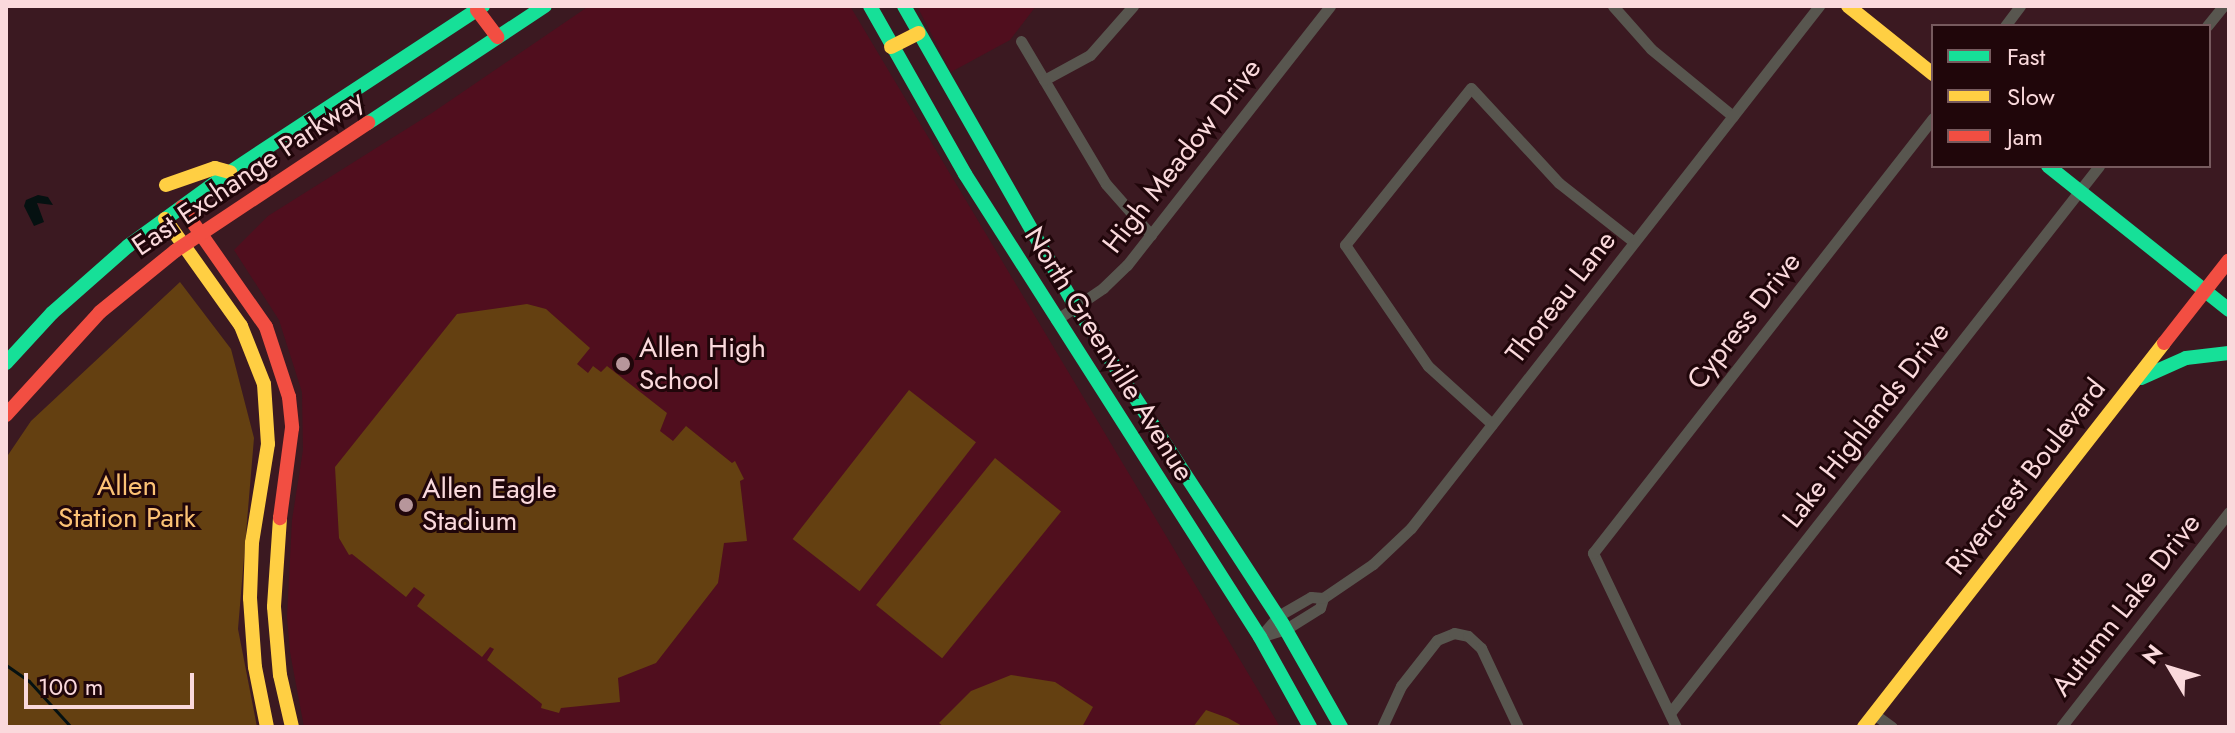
<!DOCTYPE html>
<html>
<head>
<meta charset="utf-8">
<style>
  body { margin:0 }
  #map { position:relative; width:2235px; height:733px; overflow:hidden; background:#3b1921; font-family:Jost,sans-serif }
  div>[style] { position:absolute }
  .built>* { inset:0; background:#500e1e }
  .green>* { inset:0; background:#644011; transform-origin:0 0 }
  .water>* { inset:0; background:#051111 }
  .stream>* { height:3px; margin:-1.5px; padding:0 1.5px; transform-origin:1.5px; border-radius:1.5px; background:#051111 }
  .street>* { height:11px; margin:-5.5px; padding:0 5.5px; transform-origin:5.5px; border-radius:5.5px; background:#58564f }
  .fast>* { height:14px; margin:-7px; padding:0 7px; transform-origin:7px; border-radius:7px; background:#16e098 }
  .slow>* { height:14px; margin:-7px; padding:0 7px; transform-origin:7px; border-radius:7px; background:#ffcf43 }
  .jam>* { height:14px; margin:-7px; padding:0 7px; transform-origin:7px; border-radius:7px; background:#f24e42 }
  .dots>* { width:22px; height:22px; translate:-50% -50%; box-sizing:border-box; border:4px solid #20060a; border-radius:50% }
  span { translate:-50% -50%; white-space:nowrap; text-align:center; line-height:1.15; -webkit-text-stroke:6px #20060a; paint-order:stroke }
  .street-label { font-size:28px; color:#fad9dc }
  .poi-label { font-size:28px; color:#fad9dc }
  .left { translate:0 -50%; text-align:left }
  .park-label { font-size:28px; color:#fcc275 }
  .frame { position:absolute; inset:0; border:8px solid #fad9dc; pointer-events:none }
  .legend { position:absolute; left:1931px; top:24px; width:280px; height:144px; box-sizing:border-box; background:#20060a; border:2px solid #775a5e; margin:0; padding:10px 14px; list-style:none; font-size:24px; color:#fad9dc }
  .legend li { display:flex; align-items:center; gap:16px; height:40px }
  .legend b { width:40px; border:2px solid #775a5e }
  .north { position:absolute; left:2131px; top:629px; width:80px; height:80px; -webkit-text-stroke:6px #20060a; paint-order:stroke; rotate:308deg; font-size:22px; font-weight:700; line-height:32px; text-align:center; color:#fad9dc }
  .north::after { content:''; display:block; margin:auto; width:28px; height:36px; background:#fad9dc; clip-path:polygon(50% 0,100% 100%,50% 72%,0 100%) }
  .scale { position:absolute; left:24px; top:673px; width:170px; height:36px; box-sizing:border-box; border:4px solid #fad9dc; border-top:0; padding-left:10px; font-size:24px; line-height:28px; white-space:nowrap; color:#fad9dc; -webkit-text-stroke:6px #20060a; paint-order:stroke }
</style>
</head>
<body>
<div id="map">
  <div class="built">
    <div style="clip-path:polygon(589px 6px,850px 6px,1280px 727px,304px 727px,290px 652px,287px 617px,292px 520px,303px 450px,302px 392px,279px 320px,234px 250px,268px 216px,432px 113px)"></div>
    <div style="clip-path:polygon(917px 6px,1036px 6px,1010px 40px,951px 72px)"></div>
  </div>
  <div class="green">
    <div style="clip-path:polygon(180px 282px,231px 349px,254px 438px,238px 629px,257px 727px,6px 727px,6px 458px,31px 421px)"></div>
    <div style="clip-path:polygon(527px 304px,546px 309px,590px 348px,577px 364px,588px 373px,593px 366px,601px 372px,607px 366px,667px 413px,660px 431px,673px 441px,686px 426px,732px 463px,735px 461px,744px 479px,740px 481px,747px 541px,724px 543px,718px 583px,656px 663px,618px 678px,620px 702px,561px 708px,559px 713px,541px 708px,542px 704px,487px 660px,494px 649px,490px 647px,482px 657px,417px 606px,425px 595px,414px 587px,406px 597px,352px 554px,349px 555px,339px 538px,335px 467px,457px 314px)"></div>
    <div style="left:909px;top:390px;width:85px;height:189px;rotate:38deg"></div>
    <div style="left:995px;top:458px;width:85px;height:189px;rotate:39deg"></div>
    <div style="clip-path:polygon(1011px 675px,1055px 682px,1093px 707px,1082px 727px,944px 727px,939px 723px,971px 691px)"></div>
    <div style="clip-path:polygon(1206px 710px,1228px 718px,1244px 727px,1193px 727px)"></div>
  </div>
  <div class="water">
    <div style="clip-path:polygon(38px 195px,48px 197px,53px 205px,37px 203px,44px 222px,34px 226px,24px 206px,26px 200px)"></div>
  </div>
  <div class="stream">
    <div style="left:6px;top:665px;width:28px;rotate:35deg"></div>
    <div style="left:29px;top:681px;width:62px;rotate:47.6deg"></div>
  </div>
  <div class="street">
    <div style="left:1613px;top:6px;width:57px;rotate:48.5deg"></div>
    <div style="left:1651px;top:49px;width:106px;rotate:39.3deg"></div>
    <div style="left:2005px;top:26px;width:25px;rotate:-53deg"></div>
    <div style="left:2207px;top:26px;width:26px;rotate:-51deg"></div>
    <div style="left:1021px;top:41px;width:166px;rotate:59.3deg"></div>
    <div style="left:1106px;top:184px;width:68px;rotate:48.6deg"></div>
    <div style="left:1044px;top:80px;width:52px;rotate:-28.5deg"></div>
    <div style="left:1090px;top:55px;width:65px;rotate:-48.7deg"></div>
    <div style="left:1056px;top:320px;width:57px;rotate:-34.2deg"></div>
    <div style="left:1103px;top:288px;width:33px;rotate:-44deg"></div>
    <div style="left:1127px;top:265px;width:329px;rotate:-51.9deg"></div>
    <div style="left:1492px;top:424px;width:86px;rotate:-137.8deg"></div>
    <div style="left:1428px;top:366px;width:147px;rotate:-124.4deg"></div>
    <div style="left:1345px;top:245px;width:201px;rotate:-51.3deg"></div>
    <div style="left:1471px;top:88px;width:129px;rotate:47.2deg"></div>
    <div style="left:1559px;top:183px;width:95px;rotate:38.2deg"></div>
    <div style="left:1260px;top:637px;width:27px;rotate:-17deg"></div>
    <div style="left:1286px;top:629px;width:40px;rotate:-32deg"></div>
    <div style="left:1320px;top:608px;width:10px;rotate:-73deg"></div>
    <div style="left:1323px;top:598px;width:60px;rotate:-34.2deg"></div>
    <div style="left:1373px;top:564px;width:52px;rotate:-43.5deg"></div>
    <div style="left:1411px;top:528px;width:663px;rotate:-51.99deg"></div>
    <div style="left:1260px;top:637px;width:28px;rotate:-49deg"></div>
    <div style="left:1278px;top:616px;width:38px;rotate:-30deg"></div>
    <div style="left:1311px;top:597px;width:12px;rotate:5deg"></div>
    <div style="left:1670px;top:713px;width:695px;rotate:-51.89deg"></div>
    <div style="left:1874px;top:714px;width:22px;rotate:36deg"></div>
    <div style="left:1382px;top:727px;width:45px;rotate:-65.1deg"></div>
    <div style="left:1401px;top:686px;width:58px;rotate:-52deg"></div>
    <div style="left:1437px;top:640px;width:18px;rotate:-22deg"></div>
    <div style="left:1454px;top:633px;width:14px;rotate:12deg"></div>
    <div style="left:1468px;top:636px;width:18px;rotate:43deg"></div>
    <div style="left:1481px;top:648px;width:87px;rotate:64.9deg"></div>
    <div style="left:1676px;top:727px;width:193px;rotate:-115.5deg"></div>
    <div style="left:1593px;top:553px;width:552px;rotate:-51.99deg"></div>
    <div style="left:2061px;top:727px;width:273px;rotate:-52deg"></div>
  </div>
  <div class="fast">
    <div style="left:870px;top:6px;width:193px;rotate:60.5deg"></div>
    <div style="left:965px;top:174px;width:549px;rotate:57.5deg"></div>
    <div style="left:1260px;top:637px;width:103px;rotate:60.9deg"></div>
    <div style="left:904px;top:6px;width:347px;rotate:60.3deg"></div>
    <div style="left:1076px;top:307px;width:377px;rotate:56.9deg"></div>
    <div style="left:1282px;top:623px;width:120px;rotate:60.4deg"></div>
    <div style="left:368px;top:123px;width:212px;rotate:-33.5deg"></div>
    <div style="left:2048px;top:166px;width:231px;rotate:38.5deg"></div>
    <div style="left:6px;top:363px;width:68px;rotate:-47.4deg"></div>
    <div style="left:52px;top:313px;width:101px;rotate:-41.4deg"></div>
    <div style="left:128px;top:246px;width:126px;rotate:-36deg"></div>
    <div style="left:230px;top:172px;width:303px;rotate:-33.3deg"></div>
    <div style="left:2141px;top:378px;width:49px;rotate:-24deg"></div>
    <div style="left:2186px;top:358px;width:43px;rotate:-6.6deg"></div>
  </div>
  <div class="slow">
    <div style="left:1848px;top:6px;width:109px;rotate:38.7deg"></div>
    <div style="left:891px;top:47px;width:31px;rotate:-27deg"></div>
    <div style="left:166px;top:185px;width:52px;rotate:-19.1deg"></div>
    <div style="left:215px;top:168px;width:16px;rotate:15deg"></div>
    <div style="left:165px;top:219px;width:131px;rotate:54.6deg"></div>
    <div style="left:241px;top:326px;width:62px;rotate:68.4deg"></div>
    <div style="left:264px;top:384px;width:60px;rotate:86.2deg"></div>
    <div style="left:268px;top:444px;width:100px;rotate:99.2deg"></div>
    <div style="left:252px;top:543px;width:55px;rotate:92.1deg"></div>
    <div style="left:250px;top:598px;width:69px;rotate:85.9deg"></div>
    <div style="left:255px;top:667px;width:61px;rotate:78.7deg"></div>
    <div style="left:280px;top:518px;width:89px;rotate:93.9deg"></div>
    <div style="left:274px;top:607px;width:68px;rotate:85deg"></div>
    <div style="left:280px;top:675px;width:53px;rotate:77deg"></div>
    <div style="left:1864px;top:727px;width:487px;rotate:-52deg"></div>
  </div>
  <div class="jam">
    <div style="left:477px;top:10px;width:34px;rotate:53deg"></div>
    <div style="left:182px;top:207px;width:146px;rotate:55deg"></div>
    <div style="left:266px;top:327px;width:74px;rotate:71.8deg"></div>
    <div style="left:289px;top:397px;width:31px;rotate:84deg"></div>
    <div style="left:292px;top:428px;width:91px;rotate:97.6deg"></div>
    <div style="left:2164px;top:343px;width:105px;rotate:-51.9deg"></div>
    <div style="left:6px;top:415px;width:139px;rotate:-47.6deg"></div>
    <div style="left:100px;top:312px;width:97px;rotate:-39.1deg"></div>
    <div style="left:175px;top:251px;width:232px;rotate:-33.6deg"></div>
  </div>
  <div class="dots">
    <div style="left:623px;top:364px;background:#b7969b"></div>
    <div style="left:406px;top:505px;background:#b7969b"></div>
  </div>
  <div class="street-label">
    <span style="left:1182px;top:156px;rotate:-52deg">High Meadow Drive</span>
    <span style="left:248px;top:173px;rotate:-34deg">East Exchange Parkway</span>
    <span style="left:1561px;top:297px;rotate:-52deg">Thoreau Lane</span>
    <span style="left:1744px;top:321px;rotate:-52deg">Cypress Drive</span>
    <span style="left:1109px;top:354px;rotate:58deg">North Greenville Avenue</span>
    <span style="left:1866px;top:425px;rotate:-52deg">Lake Highlands Drive</span>
    <span style="left:2026px;top:477px;rotate:-52deg">Rivercrest Boulevard</span>
    <span style="left:2126px;top:605px;rotate:-52deg">Autumn Lake Drive</span>
  </div>
  <div class="poi-label">
    <span class="left" style="left:639px;top:364px">Allen High<br>School</span>
    <span class="left" style="left:422px;top:505px">Allen Eagle<br>Stadium</span>
  </div>
  <div class="park-label">
    <span style="left:127px;top:502px">Allen<br>Station Park</span>
  </div>
  <div class="frame"></div>
  <ul class="legend">
  <li><b style="height:10px;background:#16e098"></b>Fast</li>
  <li><b style="height:10px;background:#ffcf43"></b>Slow</li>
  <li><b style="height:10px;background:#f24e42"></b>Jam</li>
  </ul>
  <div class="north">N</div>
  <div class="scale">100 m</div>
</div>
</body>
</html>
